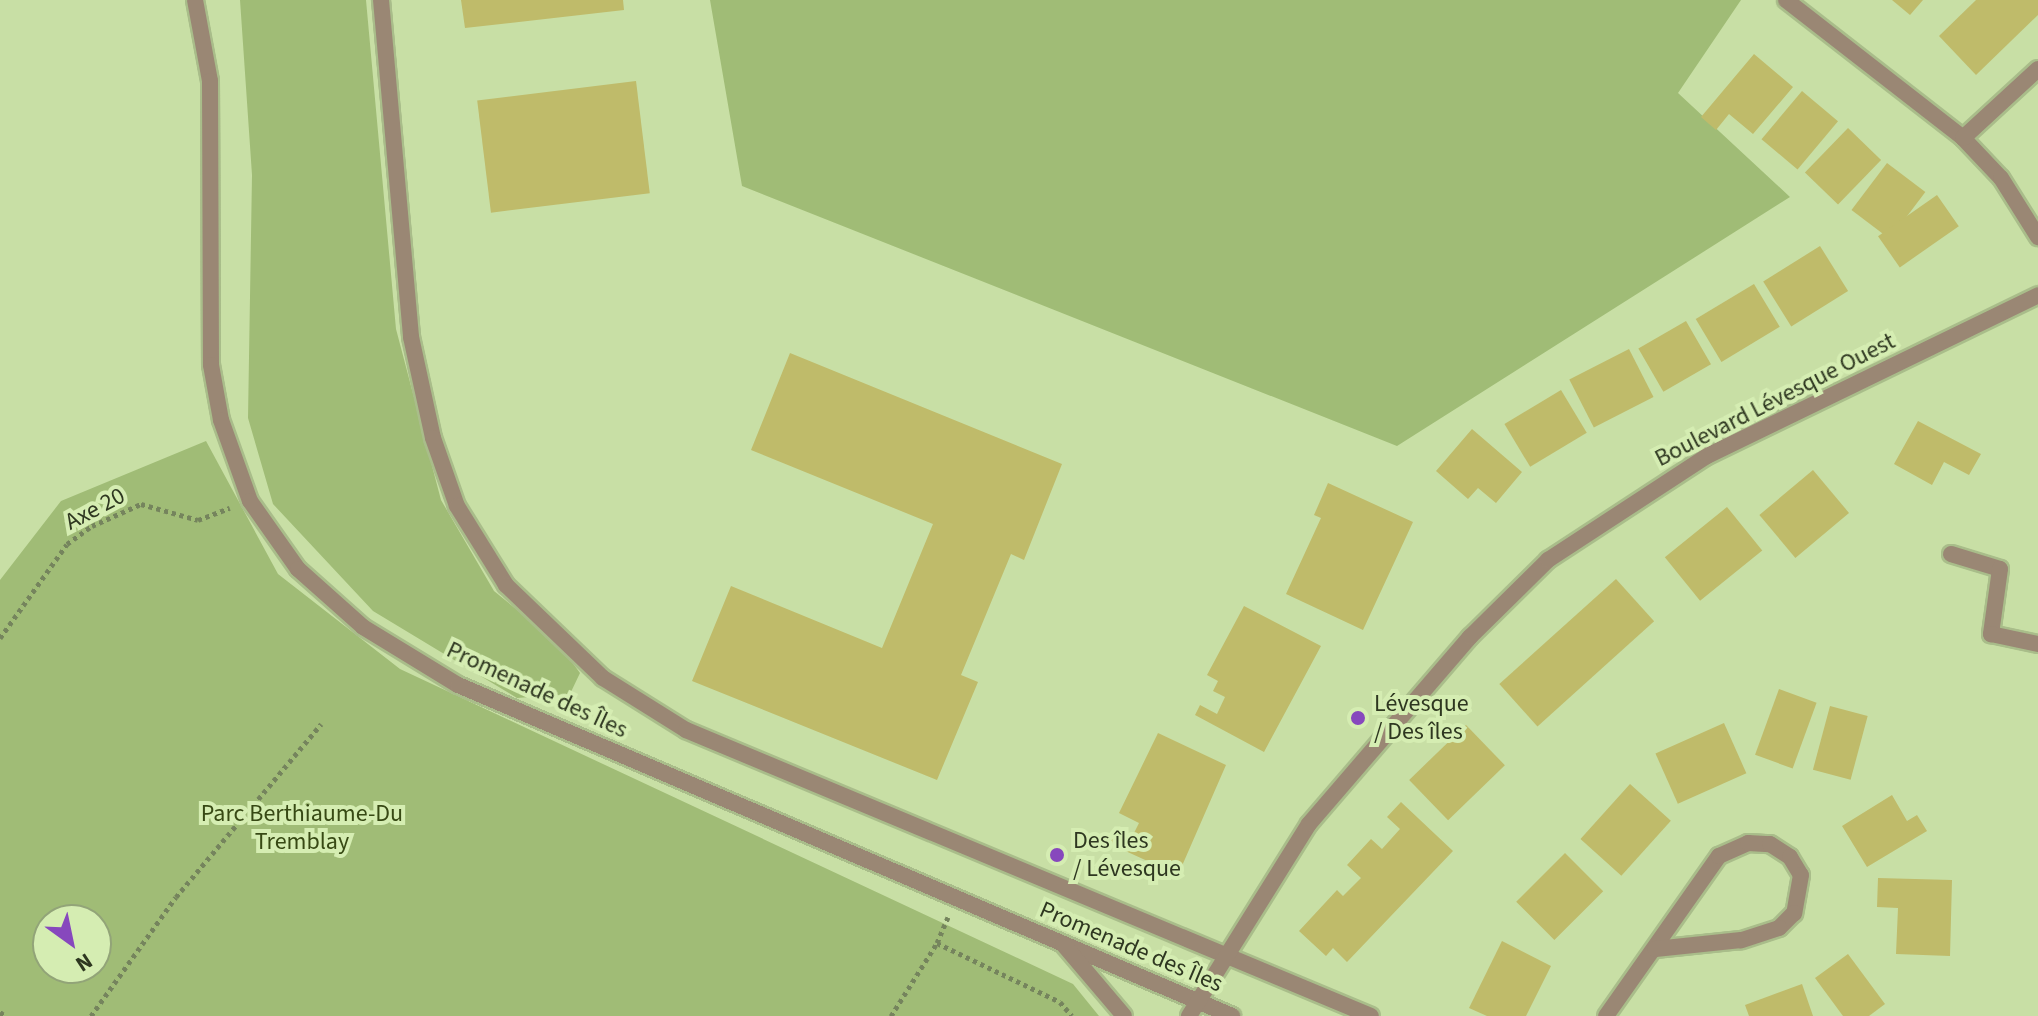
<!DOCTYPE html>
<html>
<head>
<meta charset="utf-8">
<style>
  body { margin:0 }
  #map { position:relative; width:2038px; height:1016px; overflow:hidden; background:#c8dfa5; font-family:"Source Sans 3",sans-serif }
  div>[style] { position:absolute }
  .green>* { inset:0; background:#a0bc76 }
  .building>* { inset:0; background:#bfbb6a; transform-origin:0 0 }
  .path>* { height:5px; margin-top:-2.5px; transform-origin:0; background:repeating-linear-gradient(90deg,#75845d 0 4px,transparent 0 8px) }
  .roads { filter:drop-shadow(2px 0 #a9bd8a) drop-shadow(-2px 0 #a9bd8a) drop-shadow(0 2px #a9bd8a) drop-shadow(0 -2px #a9bd8a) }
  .service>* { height:16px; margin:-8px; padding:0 8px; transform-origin:8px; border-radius:8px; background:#9a8774 }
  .minor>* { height:16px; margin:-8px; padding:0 8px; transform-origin:8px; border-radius:8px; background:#9a8774 }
  .tertiary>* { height:16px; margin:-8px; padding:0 8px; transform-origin:8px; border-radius:8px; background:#9a8774 }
  .dots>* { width:22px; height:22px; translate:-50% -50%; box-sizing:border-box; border:4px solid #d5edb2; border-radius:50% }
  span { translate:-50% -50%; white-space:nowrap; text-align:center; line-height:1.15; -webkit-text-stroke:8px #d5edb2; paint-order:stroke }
  .street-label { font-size:24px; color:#2e3720 }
  .poi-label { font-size:24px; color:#2e3720 }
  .left { translate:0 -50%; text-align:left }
  .park-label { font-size:24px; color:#374914 }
  .north { position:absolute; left:32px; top:904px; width:80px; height:80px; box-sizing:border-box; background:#d5edb2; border:2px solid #92a478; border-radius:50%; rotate:147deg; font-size:22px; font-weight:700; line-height:32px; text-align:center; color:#2e3720 }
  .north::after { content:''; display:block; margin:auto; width:28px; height:36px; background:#8748bd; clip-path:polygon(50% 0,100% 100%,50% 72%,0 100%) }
</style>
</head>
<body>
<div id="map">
  <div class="green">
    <div style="clip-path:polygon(240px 0,366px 0,396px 329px,441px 500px,494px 591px,558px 643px,580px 673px,570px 694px,517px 698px,373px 611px,273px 504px,248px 418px,252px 175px)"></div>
    <div style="clip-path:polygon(710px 0,1741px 0,1678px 93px,1790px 197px,1397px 446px,742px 186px)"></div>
    <div style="clip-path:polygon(evenodd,206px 441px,278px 574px,400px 669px,1073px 984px,1099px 1016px,0 1016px,0 580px,61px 501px,206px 441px,48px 920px,96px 920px,96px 968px,48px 968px,48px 920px)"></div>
  </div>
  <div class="building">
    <div style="clip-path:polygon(461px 0,623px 0,624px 10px,465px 28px)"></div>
    <div style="clip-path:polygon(1892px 0,1923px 0,1910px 15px)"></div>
    <div style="clip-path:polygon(1976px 0,2038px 0,2038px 15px,1976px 75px,1939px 36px)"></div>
    <div style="clip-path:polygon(1754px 54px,1793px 87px,1753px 134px,1729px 114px,1716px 130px,1701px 117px)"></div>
    <div style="left:636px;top:81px;width:113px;height:160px;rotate:83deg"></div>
    <div style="left:1802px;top:91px;width:47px;height:63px;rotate:40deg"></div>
    <div style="left:1848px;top:128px;width:46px;height:62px;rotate:44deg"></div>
    <div style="left:1887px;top:163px;width:48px;height:59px;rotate:37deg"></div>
    <div style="left:1937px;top:195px;width:38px;height:72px;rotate:55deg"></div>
    <div style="left:1820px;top:246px;width:53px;height:67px;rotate:58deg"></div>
    <div style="left:1754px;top:284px;width:50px;height:68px;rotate:59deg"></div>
    <div style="left:1686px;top:321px;width:50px;height:55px;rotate:60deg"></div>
    <div style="left:1629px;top:349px;width:54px;height:67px;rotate:63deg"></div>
    <div style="clip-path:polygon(790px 353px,1062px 464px,1024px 560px,1011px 554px,961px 675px,978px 682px,937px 780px,692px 681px,731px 586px,882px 648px,933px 524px,751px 450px)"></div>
    <div style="left:1561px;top:390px;width:50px;height:66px;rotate:59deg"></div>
    <div style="clip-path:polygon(1918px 421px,1981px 454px,1969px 475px,1944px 462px,1932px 485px,1894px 464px)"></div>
    <div style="clip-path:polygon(1472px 429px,1522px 472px,1496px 503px,1478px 488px,1468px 499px,1436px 471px)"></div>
    <div style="left:1813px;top:470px;width:56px;height:70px;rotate:50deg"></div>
    <div style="clip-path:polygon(1328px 483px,1413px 522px,1363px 630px,1286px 594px,1321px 518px,1314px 515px)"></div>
    <div style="left:1727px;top:507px;width:56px;height:80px;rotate:51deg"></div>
    <div style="left:1616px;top:579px;width:57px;height:157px;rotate:48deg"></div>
    <div style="clip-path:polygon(1244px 606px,1321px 646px,1264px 752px,1195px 715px,1200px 705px,1217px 714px,1225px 697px,1213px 691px,1218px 681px,1207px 675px)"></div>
    <div style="left:1779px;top:689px;width:40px;height:70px;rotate:20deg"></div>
    <div style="left:1830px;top:706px;width:39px;height:66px;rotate:15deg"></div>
    <div style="left:1724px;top:723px;width:55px;height:75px;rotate:66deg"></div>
    <div style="left:1466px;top:725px;width:56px;height:79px;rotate:46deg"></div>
    <div style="clip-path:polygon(1158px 733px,1226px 765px,1178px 875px,1108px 843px,1113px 831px,1131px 839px,1139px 823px,1119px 813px)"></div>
    <div style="left:1630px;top:784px;width:55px;height:74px;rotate:42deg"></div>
    <div style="clip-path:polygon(1892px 795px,1907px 821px,1917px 815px,1927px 831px,1867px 867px,1842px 826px)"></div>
    <div style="clip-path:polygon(1401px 802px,1453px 851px,1347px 962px,1333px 948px,1326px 956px,1299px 931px,1337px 890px,1343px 896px,1361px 878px,1347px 865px,1371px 839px,1382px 849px,1400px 829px,1387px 817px)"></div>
    <div style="left:1565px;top:853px;width:54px;height:69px;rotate:45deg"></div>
    <div style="clip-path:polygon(1878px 878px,1952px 880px,1950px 956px,1896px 954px,1898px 908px,1877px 907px)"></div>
    <div style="clip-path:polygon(1502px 941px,1551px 966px,1526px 1016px,1487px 1016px,1469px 1008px)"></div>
    <div style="clip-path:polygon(1848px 954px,1885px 1004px,1869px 1016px,1843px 1016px,1815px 978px)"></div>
    <div style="clip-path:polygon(1802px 984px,1813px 1016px,1749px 1016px,1745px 1005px)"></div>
  </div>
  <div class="path">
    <div style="left:0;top:638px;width:115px;rotate:-54.5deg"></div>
    <div style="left:67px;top:544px;width:31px;rotate:-36deg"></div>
    <div style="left:92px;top:526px;width:54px;rotate:-24.2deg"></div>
    <div style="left:141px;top:504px;width:59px;rotate:15.7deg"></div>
    <div style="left:198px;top:520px;width:34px;rotate:-21deg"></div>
    <div style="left:948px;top:917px;width:28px;rotate:113deg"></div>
    <div style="left:937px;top:943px;width:136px;rotate:25.6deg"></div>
    <div style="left:1060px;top:1002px;width:18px;rotate:49deg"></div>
    <div style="left:0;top:1012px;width:6px;rotate:39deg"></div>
    <div style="left:91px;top:1016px;width:146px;rotate:-54.5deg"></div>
    <div style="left:176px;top:897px;width:226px;rotate:-50deg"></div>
    <div style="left:891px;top:1016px;width:86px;rotate:-57.8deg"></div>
  </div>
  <div class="roads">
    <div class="service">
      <div style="left:1951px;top:554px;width:51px;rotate:17deg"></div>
      <div style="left:2000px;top:569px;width:66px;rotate:97.9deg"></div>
    </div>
    <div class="minor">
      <div style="left:195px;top:0;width:82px;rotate:79.5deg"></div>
      <div style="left:210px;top:81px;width:284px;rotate:89.8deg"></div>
      <div style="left:211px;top:365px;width:56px;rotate:79.7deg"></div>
      <div style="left:221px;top:420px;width:86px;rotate:70.3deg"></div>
      <div style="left:250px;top:501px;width:83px;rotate:54.8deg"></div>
      <div style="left:298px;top:569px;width:87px;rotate:41.7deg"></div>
      <div style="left:363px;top:627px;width:111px;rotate:31.4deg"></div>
      <div style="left:458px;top:685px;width:842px;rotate:23.15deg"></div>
      <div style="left:381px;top:0;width:338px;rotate:84.9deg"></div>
      <div style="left:411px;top:337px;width:103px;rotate:77.7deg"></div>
      <div style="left:433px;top:438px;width:72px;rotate:70.6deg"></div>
      <div style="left:457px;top:506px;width:93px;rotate:58.2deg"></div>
      <div style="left:506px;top:585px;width:134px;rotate:43.8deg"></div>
      <div style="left:603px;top:678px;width:98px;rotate:32.1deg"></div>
      <div style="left:686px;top:730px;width:742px;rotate:22.66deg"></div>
      <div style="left:1786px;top:0;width:224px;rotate:37.9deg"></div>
      <div style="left:1963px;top:138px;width:55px;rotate:46.5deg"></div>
      <div style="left:2001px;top:178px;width:70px;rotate:57.9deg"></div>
      <div style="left:1963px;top:138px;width:102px;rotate:-42.6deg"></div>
      <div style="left:1991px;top:634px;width:48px;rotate:12deg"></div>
      <div style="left:1606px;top:1016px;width:196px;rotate:-54.8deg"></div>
      <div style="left:1719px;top:856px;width:32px;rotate:-24deg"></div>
      <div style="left:1748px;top:843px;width:22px;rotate:3deg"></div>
      <div style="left:1770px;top:844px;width:24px;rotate:33deg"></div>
      <div style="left:1790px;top:857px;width:21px;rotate:59deg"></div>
      <div style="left:1801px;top:875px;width:39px;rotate:100deg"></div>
      <div style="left:1794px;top:913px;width:21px;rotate:135deg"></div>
      <div style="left:1779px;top:928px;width:40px;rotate:162deg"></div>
      <div style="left:1741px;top:940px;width:86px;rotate:174deg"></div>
    </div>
    <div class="tertiary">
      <div style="left:1063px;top:944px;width:94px;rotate:49.7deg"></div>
      <div style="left:1189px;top:1016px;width:226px;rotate:-58deg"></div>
      <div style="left:1309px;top:824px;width:247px;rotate:-49.3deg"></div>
      <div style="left:1470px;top:637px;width:110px;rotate:-44.6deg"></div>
      <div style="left:1548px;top:560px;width:190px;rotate:-33.2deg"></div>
      <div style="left:1707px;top:456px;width:368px;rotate:-25.9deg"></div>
    </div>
  </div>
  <div class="dots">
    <div style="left:1358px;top:718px;background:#8748bd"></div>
    <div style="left:1057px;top:855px;background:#8748bd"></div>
  </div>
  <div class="street-label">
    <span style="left:1775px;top:400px;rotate:-27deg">Boulevard Lévesque Ouest</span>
    <span style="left:95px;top:509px;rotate:-28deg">Axe 20</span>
    <span style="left:537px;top:690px;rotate:25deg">Promenade des Îles</span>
    <span style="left:1131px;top:947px;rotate:23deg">Promenade des Îles</span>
  </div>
  <div class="poi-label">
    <span class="left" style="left:1374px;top:718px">Lévesque<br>/ Des îles</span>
    <span class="left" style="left:1073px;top:855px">Des îles<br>/ Lévesque</span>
  </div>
  <div class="park-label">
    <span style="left:302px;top:828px">Parc Berthiaume-Du<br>Tremblay</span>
  </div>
  <div class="north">N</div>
</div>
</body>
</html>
